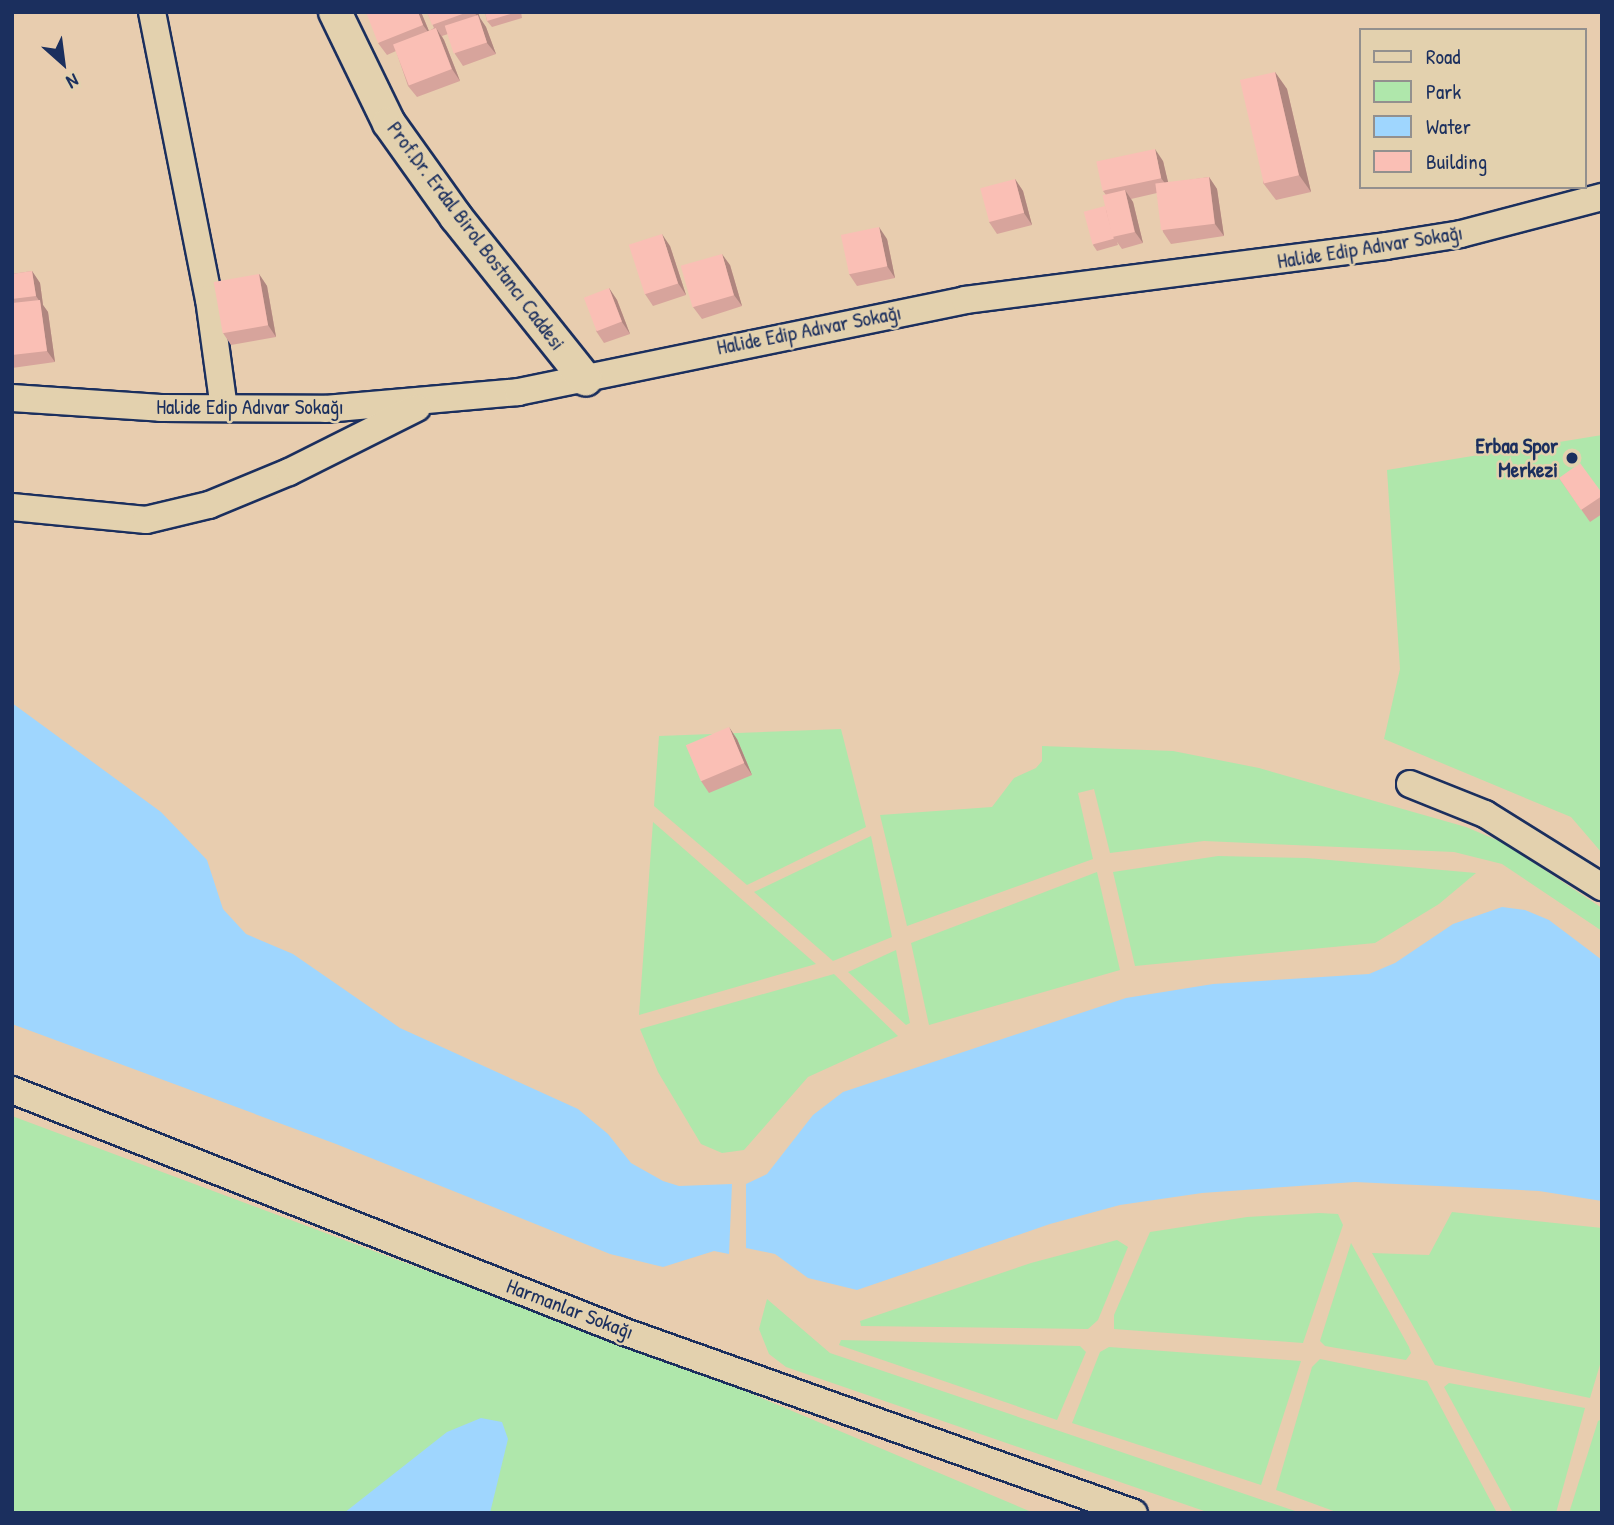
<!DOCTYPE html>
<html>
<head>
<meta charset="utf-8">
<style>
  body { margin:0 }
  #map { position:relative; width:1614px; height:1525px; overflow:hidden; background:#e8cdaf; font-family:"Patrick Hand",sans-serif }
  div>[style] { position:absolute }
  .green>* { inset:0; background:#afe7ab }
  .water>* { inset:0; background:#9fd6fe }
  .roads { filter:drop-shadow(2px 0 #1b2f5e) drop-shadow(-2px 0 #1b2f5e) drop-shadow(0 2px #1b2f5e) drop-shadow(0 -2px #1b2f5e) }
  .minor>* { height:26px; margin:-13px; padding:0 13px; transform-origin:13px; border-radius:13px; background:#e3d1ae }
  .tertiary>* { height:32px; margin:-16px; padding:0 16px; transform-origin:16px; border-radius:16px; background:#e3d1ae }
  .wall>* { inset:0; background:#d7a49c }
  .shaded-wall>* { inset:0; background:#af867f }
  .building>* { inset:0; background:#fabfb5; transform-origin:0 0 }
  .dots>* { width:19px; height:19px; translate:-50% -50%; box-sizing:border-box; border:4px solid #e3d1ae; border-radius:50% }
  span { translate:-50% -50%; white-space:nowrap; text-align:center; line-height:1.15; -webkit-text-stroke:5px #e3d1ae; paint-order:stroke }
  .street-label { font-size:21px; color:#1b2f5e }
  .poi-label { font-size:21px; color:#1b2f5e; font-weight:700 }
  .right { translate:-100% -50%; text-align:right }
  .frame { position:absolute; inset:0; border:14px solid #1b2f5e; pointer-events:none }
  .legend { position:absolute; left:1359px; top:28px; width:228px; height:161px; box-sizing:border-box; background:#e3d1ae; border:2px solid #93908e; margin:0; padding:9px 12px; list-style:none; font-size:21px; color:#1b2f5e }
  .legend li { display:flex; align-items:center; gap:14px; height:35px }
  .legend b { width:35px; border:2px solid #93908e }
  .north { position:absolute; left:28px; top:28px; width:70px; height:70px; -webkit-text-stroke:5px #e3d1ae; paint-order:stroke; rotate:152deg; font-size:19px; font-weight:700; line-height:28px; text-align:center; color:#1b2f5e }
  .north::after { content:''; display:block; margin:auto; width:24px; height:32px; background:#1b2f5e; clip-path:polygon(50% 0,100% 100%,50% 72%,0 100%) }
</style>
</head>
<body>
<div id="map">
  <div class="green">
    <div style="clip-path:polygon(1602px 435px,1602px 853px,1571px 817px,1384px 739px,1400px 669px,1387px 470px)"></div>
    <div style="clip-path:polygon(841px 729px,866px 827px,747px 885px,654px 806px,659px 736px)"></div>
    <div style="clip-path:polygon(1042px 746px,1173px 751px,1259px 768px,1466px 827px,1504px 843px,1602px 908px,1602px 931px,1502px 864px,1454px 852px,1204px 841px,1110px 853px,1094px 789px,1078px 793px,1093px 859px,907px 926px,880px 815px,992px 807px,1014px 778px,1036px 768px,1042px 761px)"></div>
    <div style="clip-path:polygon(653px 822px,816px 964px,639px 1015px)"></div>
    <div style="clip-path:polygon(871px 836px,892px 937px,833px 961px,754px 892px)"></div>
    <div style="clip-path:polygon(1218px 856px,1307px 858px,1476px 873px,1439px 904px,1375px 943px,1135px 966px,1113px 872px)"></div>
    <div style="clip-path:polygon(1097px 872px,1120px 970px,929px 1025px,911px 943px)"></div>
    <div style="clip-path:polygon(896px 950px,910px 1023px,906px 1025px,848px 972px)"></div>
    <div style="clip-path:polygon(834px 974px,898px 1036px,808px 1077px,744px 1150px,722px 1153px,701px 1144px,658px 1072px,640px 1029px)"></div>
    <div style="clip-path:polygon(12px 1116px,719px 1380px,1034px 1513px,12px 1513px)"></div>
    <div style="clip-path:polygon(1452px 1212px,1602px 1228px,1602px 1358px,1590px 1398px,1435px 1365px,1372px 1253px,1429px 1255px)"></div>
    <div style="clip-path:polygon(1319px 1213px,1338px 1214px,1343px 1225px,1303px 1343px,1114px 1329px,1114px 1315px,1150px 1232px,1247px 1217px)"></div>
    <div style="clip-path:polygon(1117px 1240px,1128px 1247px,1098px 1320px,1088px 1329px,861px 1326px,860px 1321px,1031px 1263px)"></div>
    <div style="clip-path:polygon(1351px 1243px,1409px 1347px,1411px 1353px,1406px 1360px,1325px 1346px,1320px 1341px)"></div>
    <div style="clip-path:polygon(767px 1299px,830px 1353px,1301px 1513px,1210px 1513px,786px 1367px,769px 1354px,759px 1329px)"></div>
    <div style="clip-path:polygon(841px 1340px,1080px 1346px,1086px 1352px,1057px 1420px,839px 1345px)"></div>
    <div style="clip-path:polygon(1109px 1347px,1301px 1361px,1261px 1485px,1072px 1423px,1100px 1352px)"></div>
    <div style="clip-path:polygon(1320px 1359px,1427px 1381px,1497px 1513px,1339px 1513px,1276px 1490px,1312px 1367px)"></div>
    <div style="clip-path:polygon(1449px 1383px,1585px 1408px,1556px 1513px,1513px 1513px,1444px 1387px)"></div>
    <div style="clip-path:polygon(1602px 1419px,1602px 1513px,1569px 1513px,1598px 1421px)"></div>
  </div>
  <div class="water">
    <div style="clip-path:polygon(12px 703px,161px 812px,207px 860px,223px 909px,246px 934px,293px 954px,400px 1028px,578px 1109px,608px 1134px,631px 1163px,663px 1181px,679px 1186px,732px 1184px,729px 1254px,714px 1251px,663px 1267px,610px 1254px,336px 1144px,12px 1024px)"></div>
    <div style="clip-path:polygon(1502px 907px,1525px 910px,1549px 920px,1602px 960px,1602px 1201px,1539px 1191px,1355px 1182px,1202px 1193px,1120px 1205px,1050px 1224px,857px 1290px,808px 1278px,775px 1254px,746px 1248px,746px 1184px,767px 1174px,813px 1115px,843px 1092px,1126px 998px,1213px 984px,1369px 974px,1395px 963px,1453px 924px)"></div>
    <div style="clip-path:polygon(481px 1418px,502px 1422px,508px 1439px,490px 1513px,344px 1513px,447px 1432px)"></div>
  </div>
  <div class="roads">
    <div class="minor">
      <div style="left:152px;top:12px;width:293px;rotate:78.8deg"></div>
      <div style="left:209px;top:299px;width:110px;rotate:82.2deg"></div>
      <div style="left:12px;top:398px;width:149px;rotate:3.8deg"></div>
      <div style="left:161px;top:408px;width:164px;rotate:0.3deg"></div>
      <div style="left:325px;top:409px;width:194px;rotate:-5deg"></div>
      <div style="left:518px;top:392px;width:456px;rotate:-11.6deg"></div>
      <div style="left:965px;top:300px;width:424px;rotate:-7.3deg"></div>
      <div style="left:1386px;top:246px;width:76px;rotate:-9.1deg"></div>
      <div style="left:1461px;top:234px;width:146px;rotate:-14.7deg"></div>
      <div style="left:12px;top:507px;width:135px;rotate:5.5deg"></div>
      <div style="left:146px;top:520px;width:65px;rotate:-13.4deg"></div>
      <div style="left:209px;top:505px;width:87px;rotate:-22.4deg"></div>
      <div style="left:289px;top:472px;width:143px;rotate:-26.6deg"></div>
      <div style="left:1410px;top:784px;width:81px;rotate:21.8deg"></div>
      <div style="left:1485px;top:814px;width:138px;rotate:32deg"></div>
      <div style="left:12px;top:1090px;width:659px;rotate:21.54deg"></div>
      <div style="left:625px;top:1332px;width:540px;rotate:19.58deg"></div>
    </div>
    <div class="tertiary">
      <div style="left:335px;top:12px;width:123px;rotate:64.1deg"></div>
      <div style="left:389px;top:123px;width:115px;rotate:54.5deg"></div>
      <div style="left:456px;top:217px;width:208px;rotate:51.4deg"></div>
    </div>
  </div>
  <div class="wall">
    <div style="clip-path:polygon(421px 12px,429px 31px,434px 28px,427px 12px,478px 12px,480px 18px,486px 27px,496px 54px,463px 66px,455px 54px,448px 34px,442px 36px,444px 40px,460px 81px,417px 97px,408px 86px,396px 51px,387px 55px,378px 43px)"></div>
    <div style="clip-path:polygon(485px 12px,521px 12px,522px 18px,492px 27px,487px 21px)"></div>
    <div style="clip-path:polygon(1275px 72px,1287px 89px,1311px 192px,1276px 200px,1263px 183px)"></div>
    <div style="clip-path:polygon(1163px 161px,1168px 183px,1209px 177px,1217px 189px,1224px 236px,1171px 244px,1163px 232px,1157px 193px,1131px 199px,1133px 202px,1143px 243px,1122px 249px,1117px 242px,1118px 245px,1097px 251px,1093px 245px,1106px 208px,1106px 195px,1103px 191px)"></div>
    <div style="clip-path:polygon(1015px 179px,1023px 191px,1032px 225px,997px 234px,989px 222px)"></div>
    <div style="clip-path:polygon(887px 239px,895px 278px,857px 286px,849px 274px)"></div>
    <div style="clip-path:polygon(670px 246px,686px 295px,653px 306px,645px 294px)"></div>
    <div style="clip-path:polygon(730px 265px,742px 306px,702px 319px,693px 307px)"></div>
    <div style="clip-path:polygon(32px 271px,40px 283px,43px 305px,48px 312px,55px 362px,12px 368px,12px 274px)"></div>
    <div style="clip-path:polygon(259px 274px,267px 286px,276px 337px,231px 345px,223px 333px)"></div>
    <div style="clip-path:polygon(609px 288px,617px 300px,630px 334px,604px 343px,596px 331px)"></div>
    <div style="clip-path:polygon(1559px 478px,1602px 493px,1602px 514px,1590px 522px)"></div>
    <div style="clip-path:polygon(737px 739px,752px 775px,709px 793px,701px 781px)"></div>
  </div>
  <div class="shaded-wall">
    <div style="clip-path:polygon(418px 12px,421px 12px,431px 36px,423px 25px)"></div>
    <div style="clip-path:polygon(474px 12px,478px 12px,480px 18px,486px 27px,496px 54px,487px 43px,479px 19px)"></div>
    <div style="clip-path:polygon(436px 28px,444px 40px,460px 81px,452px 69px)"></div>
    <div style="clip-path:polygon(1275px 72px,1287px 89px,1311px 192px,1299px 175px)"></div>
    <div style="clip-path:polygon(1155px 149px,1163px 161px,1170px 190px,1161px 178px)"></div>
    <div style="clip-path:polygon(1209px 177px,1217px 189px,1224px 236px,1215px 224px)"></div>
    <div style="clip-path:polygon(1015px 179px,1023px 191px,1032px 225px,1024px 213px)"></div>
    <div style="clip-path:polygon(1125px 190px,1133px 202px,1143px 243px,1135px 232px)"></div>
    <div style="clip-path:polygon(879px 227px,887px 239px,895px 278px,887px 266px)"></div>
    <div style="clip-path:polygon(662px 234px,670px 246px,686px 295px,678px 283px)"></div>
    <div style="clip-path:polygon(722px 254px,730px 265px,742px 306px,734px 295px)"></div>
    <div style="clip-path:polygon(32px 271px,40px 283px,43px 305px,48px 312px,55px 362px,47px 351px,40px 302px,36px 296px)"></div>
    <div style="clip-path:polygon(259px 274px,267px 286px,276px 337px,268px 325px)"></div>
    <div style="clip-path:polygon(609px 288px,617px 300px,630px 334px,622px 322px)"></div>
    <div style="clip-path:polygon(729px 727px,737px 739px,752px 775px,744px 763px)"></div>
  </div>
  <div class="building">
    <div style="clip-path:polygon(366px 12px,418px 12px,423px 25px,378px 43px)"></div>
    <div style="clip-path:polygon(427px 12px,468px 12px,432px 25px)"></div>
    <div style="clip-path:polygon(485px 12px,517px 12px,487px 21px)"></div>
    <div style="left:478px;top:15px;width:29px;height:35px;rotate:72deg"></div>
    <div style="left:436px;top:28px;width:44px;height:46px;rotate:69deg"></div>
    <div style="left:1275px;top:72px;width:106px;height:36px;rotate:77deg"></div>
    <div style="left:1155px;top:149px;width:30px;height:60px;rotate:78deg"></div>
    <div style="left:1209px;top:177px;width:47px;height:54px;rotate:83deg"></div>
    <div style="left:1015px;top:179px;width:35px;height:36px;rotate:75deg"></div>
    <div style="left:1125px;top:190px;width:43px;height:23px;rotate:77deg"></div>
    <div style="left:1105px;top:206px;width:34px;height:22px;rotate:75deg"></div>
    <div style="left:879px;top:227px;width:40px;height:39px;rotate:78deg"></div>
    <div style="left:662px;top:234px;width:52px;height:35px;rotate:72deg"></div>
    <div style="left:722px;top:254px;width:43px;height:43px;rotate:74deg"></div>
    <div style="clip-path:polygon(32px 271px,36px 296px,12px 299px,12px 274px)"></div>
    <div style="left:259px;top:274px;width:52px;height:46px;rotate:80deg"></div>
    <div style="left:609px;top:288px;width:36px;height:27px;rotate:69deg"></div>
    <div style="clip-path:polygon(40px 300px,47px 351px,12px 355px,12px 303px)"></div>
    <div style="clip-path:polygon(1580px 463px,1602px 493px,1602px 496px,1581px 510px,1559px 478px)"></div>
    <div style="left:729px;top:727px;width:39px;height:47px;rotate:67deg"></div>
  </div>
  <div class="dots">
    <div style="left:1572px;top:458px;background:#1b2f5e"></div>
  </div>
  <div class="street-label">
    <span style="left:476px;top:236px;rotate:53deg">Prof.Dr. Erdal Birol Bostancı Caddesi</span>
    <span style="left:1370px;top:247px;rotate:-9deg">Halide Edip Adıvar Sokağı</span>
    <span style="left:809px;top:330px;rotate:-11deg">Halide Edip Adıvar Sokağı</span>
    <span style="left:250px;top:407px">Halide Edip Adıvar Sokağı</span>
    <span style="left:570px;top:1309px;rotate:21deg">Harmanlar Sokağı</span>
  </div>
  <div class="poi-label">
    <span class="right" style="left:1558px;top:458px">Erbaa Spor<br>Merkezi</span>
  </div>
  <div class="frame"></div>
  <ul class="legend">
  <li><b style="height:9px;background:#e3d1ae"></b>Road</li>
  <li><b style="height:19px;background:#afe7ab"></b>Park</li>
  <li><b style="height:19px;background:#9fd6fe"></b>Water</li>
  <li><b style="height:19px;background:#fabfb5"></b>Building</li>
  </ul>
  <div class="north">N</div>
</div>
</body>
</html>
